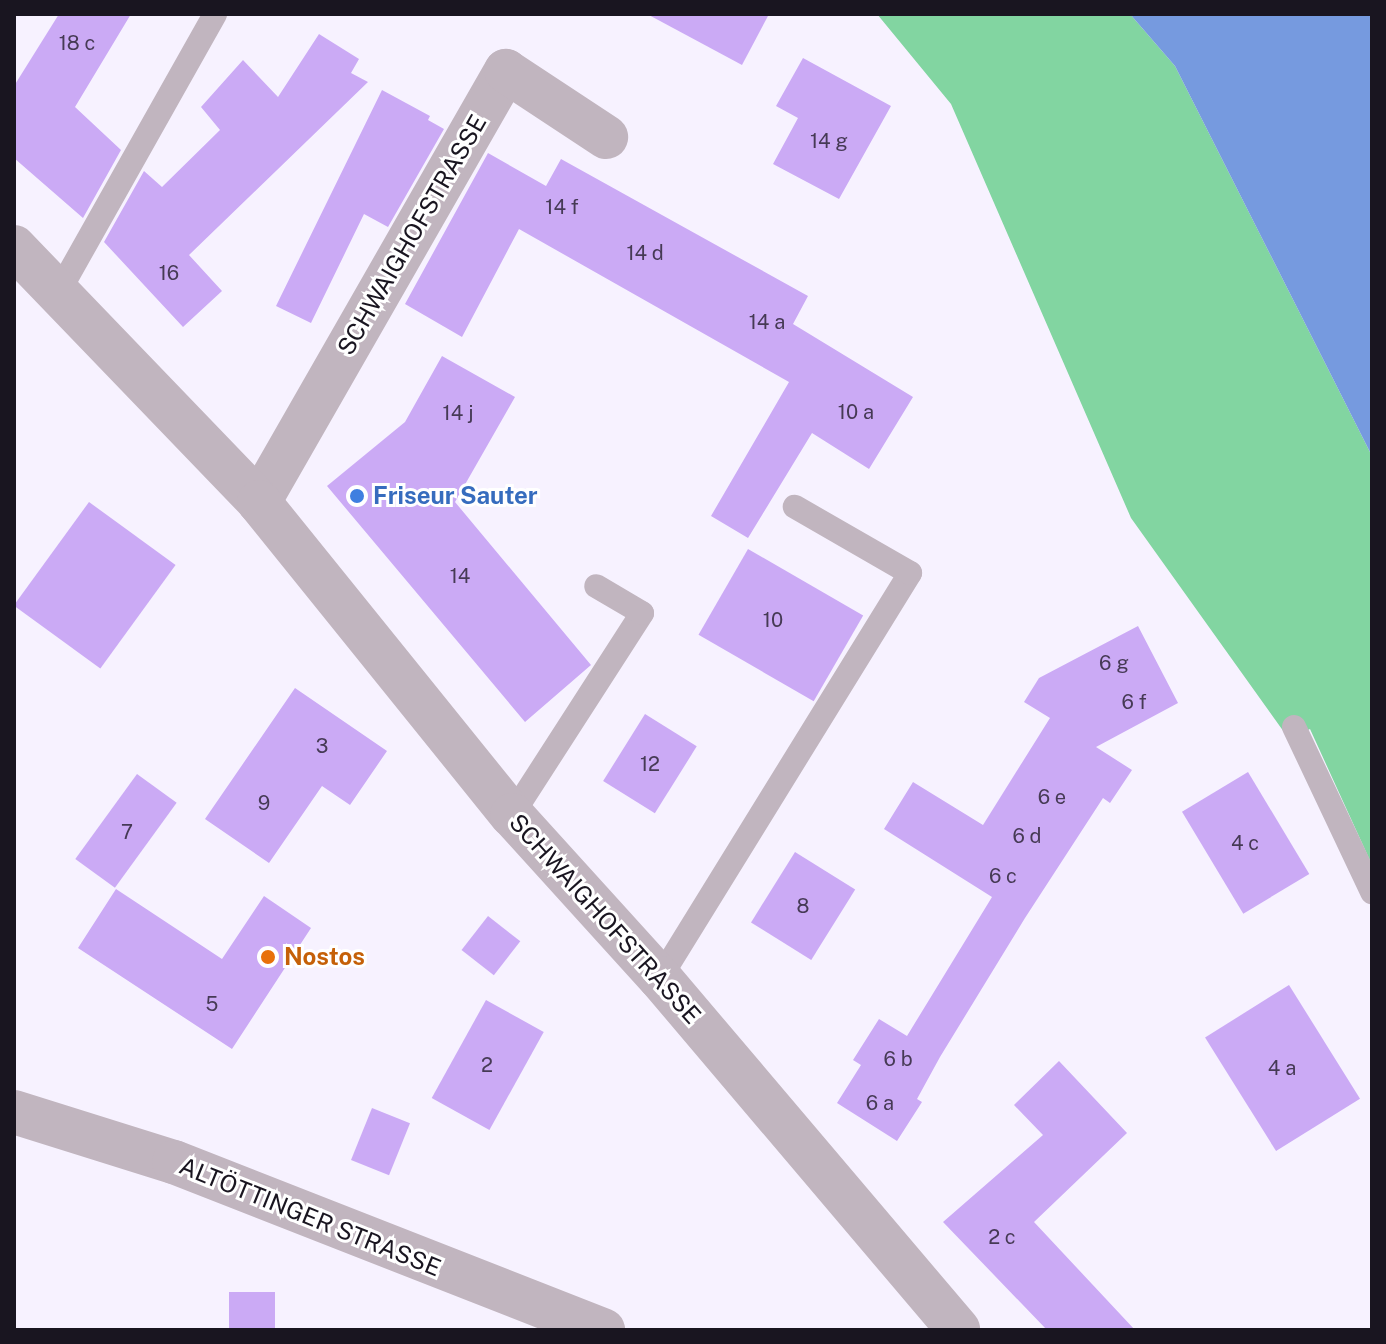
<!DOCTYPE html>
<html>
<head>
<meta charset="utf-8">
<style>
  body { margin:0 }
  #map { position:relative; width:1386px; height:1344px; overflow:hidden; background:#f7f2ff; font-family:"Public Sans",sans-serif }
  div>[style] { position:absolute }
  .forest>* { inset:0; background:#82d5a1 }
  .water>* { inset:0; background:#769adf }
  .building>* { inset:0; background:#cbaaf5; transform-origin:0 0 }
  .service>* { height:24px; margin:-12px; padding:0 12px; transform-origin:12px; border-radius:12px; background:#c1b5bf }
  .minor>* { height:44px; margin:-22px; padding:0 22px; transform-origin:22px; border-radius:22px; background:#c1b5bf }
  .tertiary>* { height:44px; margin:-22px; padding:0 22px; transform-origin:22px; border-radius:22px; background:#c1b5bf }
  .dots>* { width:22px; height:22px; translate:-50% -50%; box-sizing:border-box; border:4px solid #fff; border-radius:50% }
  span { translate:-50% -50%; white-space:nowrap; text-align:center; line-height:1.15; -webkit-text-stroke:6px #fff; paint-order:stroke }
  .number-label { font-size:20px; color:#463a55 }
  .number-label span { -webkit-text-stroke-width:0 }
  .street-label { font-size:24px; color:#191520 }
  .shop-label { font-size:24px; color:#366cbe; font-weight:700 }
  .left { translate:0 -50%; text-align:left }
  .food-label { font-size:24px; color:#c56008; font-weight:700 }
  .frame { position:absolute; inset:0; border:16px solid #191520; pointer-events:none }
</style>
</head>
<body>
<div id="map">
  <div class="forest">
    <div style="clip-path:polygon(877px 14px,1130px 14px,1175px 66px,1372px 456px,1372px 865px,1310px 729px,1289px 739px,1131px 518px,951px 104px)"></div>
  </div>
  <div class="water">
    <div style="clip-path:polygon(1130px 14px,1372px 14px,1372px 456px,1175px 66px)"></div>
  </div>
  <div class="building">
    <div style="clip-path:polygon(59px 14px,131px 14px,75px 107px,121px 150px,83px 218px,14px 158px,14px 86px)"></div>
    <div style="clip-path:polygon(647px 14px,769px 14px,742px 65px)"></div>
    <div style="clip-path:polygon(319px 34px,359px 59px,351px 73px,368px 82px,189px 255px,222px 291px,183px 327px,104px 242px,144px 171px,162px 187px,220px 130px,201px 107px,243px 60px,278px 97px)"></div>
    <div style="clip-path:polygon(803px 58px,891px 106px,839px 199px,773px 164px,798px 118px,776px 106px)"></div>
    <div style="clip-path:polygon(382px 90px,430px 116px,428px 120px,444px 129px,388px 227px,364px 214px,311px 323px,276px 306px)"></div>
    <div style="clip-path:polygon(488px 153px,546px 186px,561px 159px,808px 296px,793px 324px,913px 397px,869px 469px,812px 433px,748px 538px,711px 516px,789px 382px,519px 229px,462px 337px,405px 304px)"></div>
    <div style="clip-path:polygon(442px 356px,515px 397px,455px 502px,591px 665px,525px 722px,327px 486px,405px 422px)"></div>
    <div style="left:89px;top:502px;width:107px;height:128px;rotate:36deg"></div>
    <div style="left:748px;top:549px;width:133px;height:99px;rotate:30deg"></div>
    <div style="clip-path:polygon(1138px 626px,1178px 703px,1096px 747px,1132px 770px,1110px 803px,1103px 798px,1025px 918px,940px 1057px,917px 1099px,922px 1102px,897px 1141px,837px 1103px,861px 1065px,853px 1060px,879px 1019px,907px 1036px,992px 897px,884px 829px,913px 782px,983px 825px,1050px 718px,1024px 702px,1039px 678px)"></div>
    <div style="clip-path:polygon(295px 688px,387px 751px,350px 805px,322px 786px,269px 863px,205px 819px)"></div>
    <div style="left:645px;top:714px;width:61px;height:79px;rotate:32deg"></div>
    <div style="left:1248px;top:772px;width:119px;height:77px;rotate:59deg"></div>
    <div style="left:137px;top:774px;width:49px;height:105px;rotate:36deg"></div>
    <div style="left:795px;top:852px;width:71px;height:83px;rotate:32deg"></div>
    <div style="clip-path:polygon(116px 889px,222px 959px,264px 896px,311px 928px,232px 1049px,78px 948px)"></div>
    <div style="left:488px;top:916px;width:41px;height:43px;rotate:38deg"></div>
    <div style="left:1289px;top:985px;width:134px;height:99px;rotate:58deg"></div>
    <div style="left:486px;top:1000px;width:66px;height:112px;rotate:29deg"></div>
    <div style="clip-path:polygon(1059px 1061px,1127px 1133px,1034px 1222px,1135px 1330px,1047px 1330px,943px 1222px,1043px 1135px,1014px 1105px)"></div>
    <div style="left:372px;top:1108px;width:41px;height:56px;rotate:22deg"></div>
    <div style="left:229px;top:1292px;width:46px;height:38px"></div>
  </div>
  <div class="service">
    <div style="left:58px;top:293px;width:320px;rotate:-60.6deg"></div>
    <div style="left:1294px;top:727px;width:183px;rotate:64.7deg"></div>
    <div style="left:512px;top:815px;width:240px;rotate:-57.2deg"></div>
    <div style="left:642px;top:613px;width:53px;rotate:-149.6deg"></div>
    <div style="left:660px;top:978px;width:476px;rotate:-58.3deg"></div>
    <div style="left:910px;top:573px;width:133px;rotate:-150.1deg"></div>
  </div>
  <div class="minor">
    <div style="left:259px;top:502px;width:497px;rotate:-60.2deg"></div>
    <div style="left:506px;top:71px;width:120px;rotate:33.4deg"></div>
    <div style="left:14px;top:1112px;width:168px;rotate:17.4deg"></div>
    <div style="left:174px;top:1162px;width:461px;rotate:21.4deg"></div>
  </div>
  <div class="tertiary">
    <div style="left:14px;top:247px;width:354px;rotate:46.1deg"></div>
    <div style="left:259px;top:502px;width:402px;rotate:51.1deg"></div>
    <div style="left:512px;top:815px;width:220px;rotate:47.8deg"></div>
    <div style="left:660px;top:978px;width:461px;rotate:49.7deg"></div>
  </div>
  <div class="dots">
    <div style="left:357px;top:496px;background:#3f7fe0"></div>
    <div style="left:268px;top:957px;background:#e8710a"></div>
  </div>
  <div class="number-label">
    <span style="left:77px;top:43px">18 c</span>
    <span style="left:829px;top:141px">14 g</span>
    <span style="left:562px;top:207px">14 f</span>
    <span style="left:645px;top:253px">14 d</span>
    <span style="left:169px;top:273px">16</span>
    <span style="left:767px;top:322px">14 a</span>
    <span style="left:856px;top:412px">10 a</span>
    <span style="left:458px;top:413px">14 j</span>
    <span style="left:460px;top:576px">14</span>
    <span style="left:773px;top:620px">10</span>
    <span style="left:1114px;top:663px">6 g</span>
    <span style="left:1134px;top:702px">6 f</span>
    <span style="left:322px;top:746px">3</span>
    <span style="left:650px;top:764px">12</span>
    <span style="left:1052px;top:797px">6 e</span>
    <span style="left:264px;top:803px">9</span>
    <span style="left:127px;top:832px">7</span>
    <span style="left:1027px;top:836px">6 d</span>
    <span style="left:1245px;top:843px">4 c</span>
    <span style="left:1003px;top:876px">6 c</span>
    <span style="left:803px;top:906px">8</span>
    <span style="left:212px;top:1004px">5</span>
    <span style="left:898px;top:1059px">6 b</span>
    <span style="left:487px;top:1065px">2</span>
    <span style="left:1282px;top:1068px">4 a</span>
    <span style="left:880px;top:1103px">6 a</span>
    <span style="left:1002px;top:1237px">2 c</span>
  </div>
  <div class="street-label">
    <span style="left:412px;top:235px;rotate:-60deg">SCHWAIGHOFSTRASSE</span>
    <span style="left:605px;top:919px;rotate:48deg">SCHWAIGHOFSTRASSE</span>
    <span style="left:310px;top:1217px;rotate:22deg">ALTÖTTINGER STRASSE</span>
  </div>
  <div class="shop-label">
    <span class="left" style="left:373px;top:496px">Friseur Sauter</span>
  </div>
  <div class="food-label">
    <span class="left" style="left:284px;top:957px">Nostos</span>
  </div>
  <div class="frame"></div>
</div>
</body>
</html>
